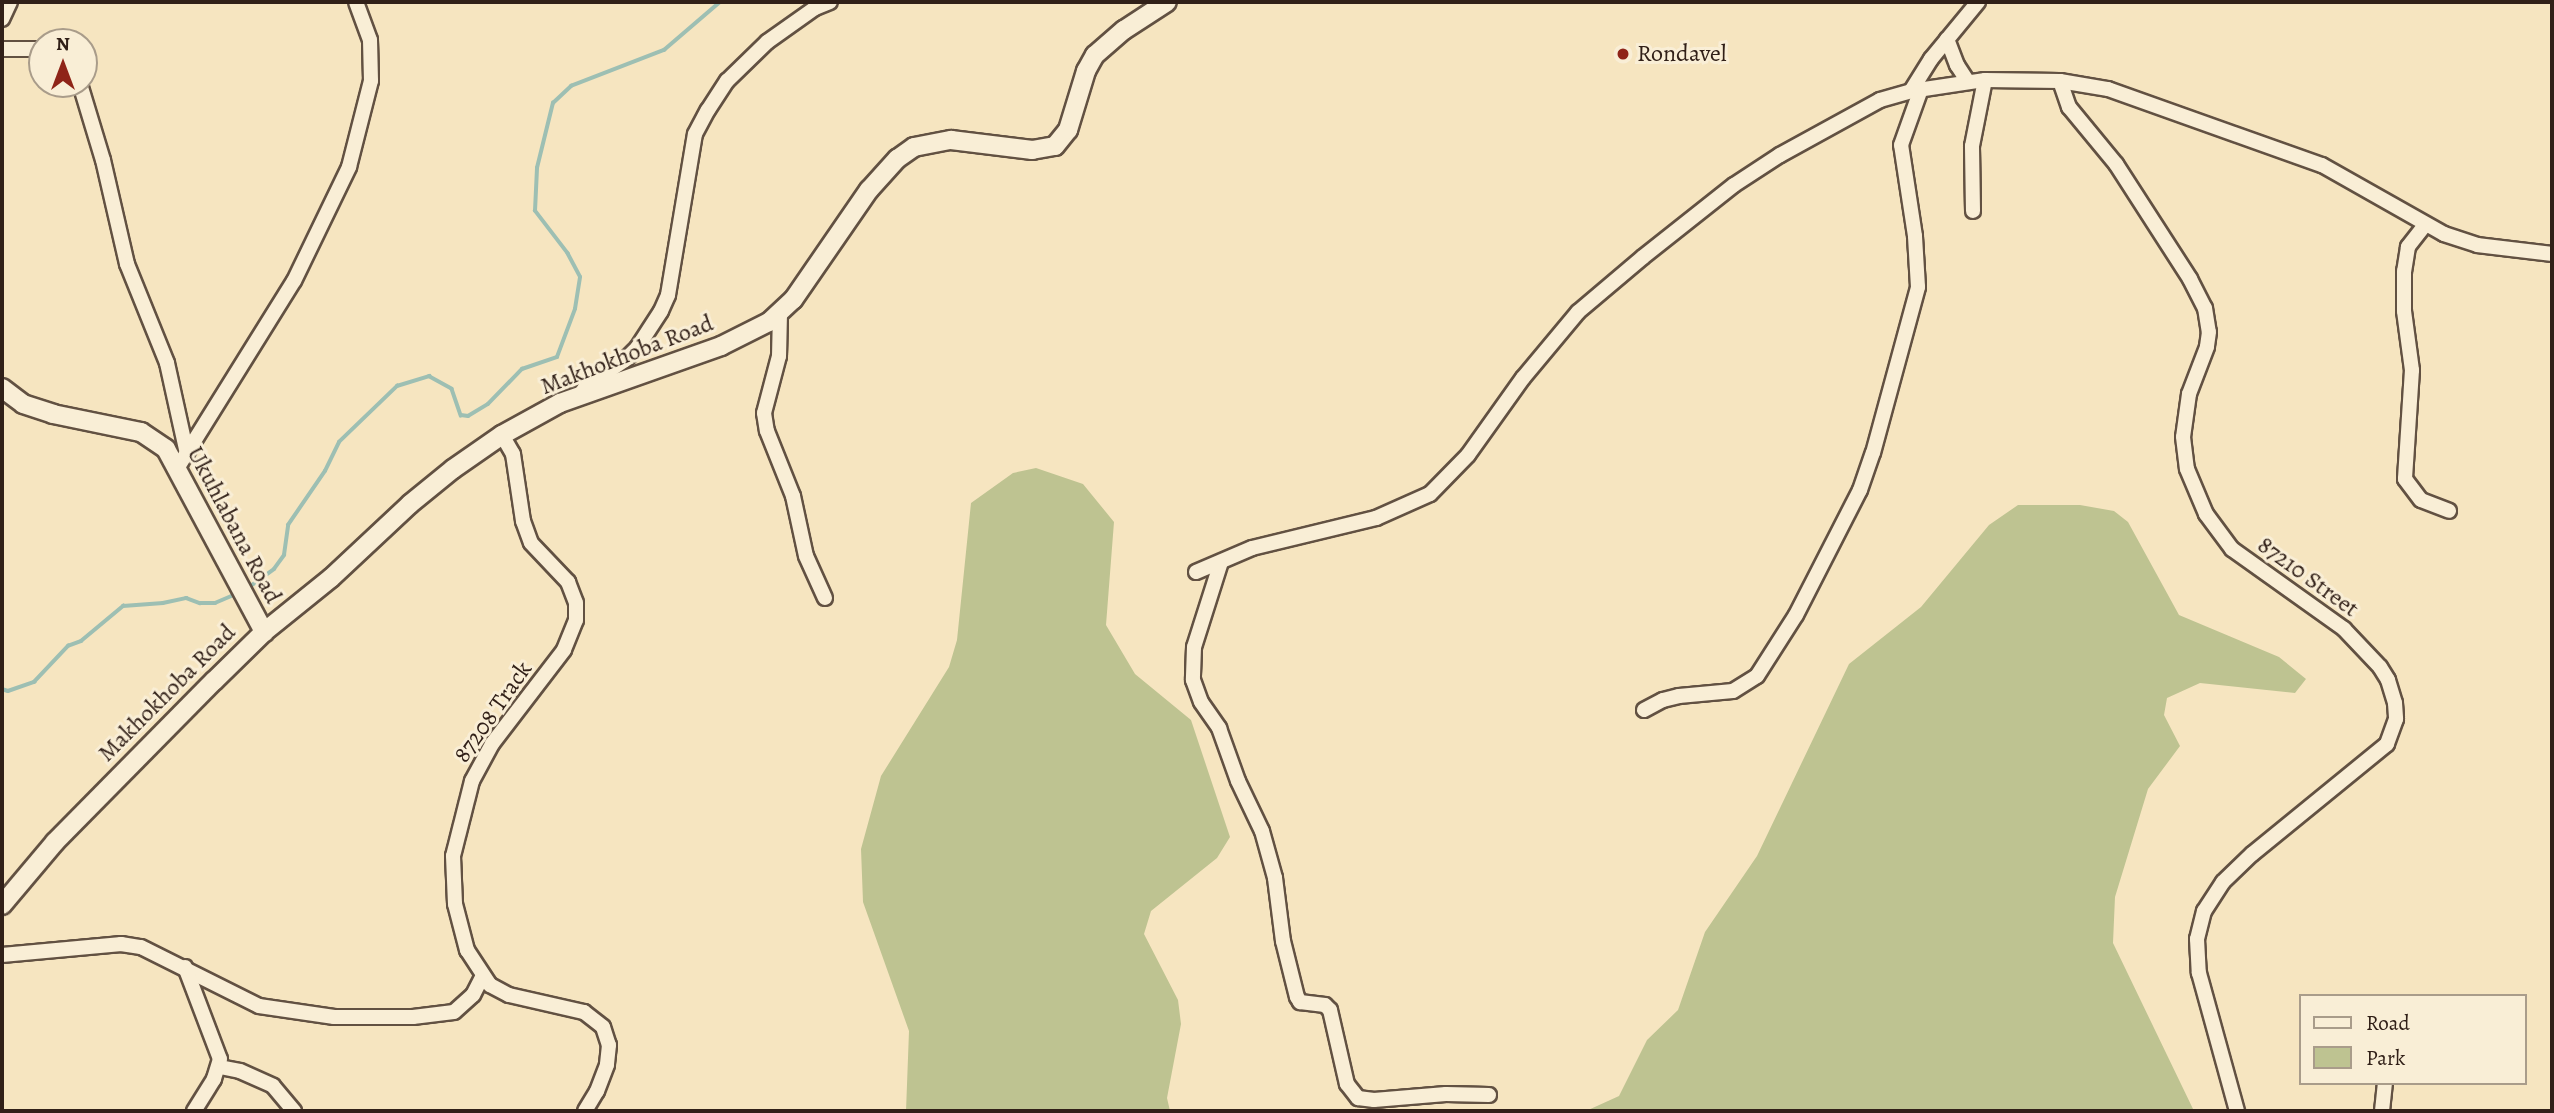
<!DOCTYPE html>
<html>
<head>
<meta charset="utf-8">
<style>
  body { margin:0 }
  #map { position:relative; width:2554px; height:1113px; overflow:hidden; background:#f6e5c0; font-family:Alegreya,serif }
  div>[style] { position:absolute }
  .green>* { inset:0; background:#bec391 }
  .stream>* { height:3.5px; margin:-1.75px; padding:0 1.75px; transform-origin:1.75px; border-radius:1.75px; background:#9dbfb3 }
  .roads { filter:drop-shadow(2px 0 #625142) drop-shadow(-2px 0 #625142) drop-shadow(0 2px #625142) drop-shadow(0 -2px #625142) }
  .minor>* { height:14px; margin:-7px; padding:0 7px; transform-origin:7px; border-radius:7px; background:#f9eed6 }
  .tertiary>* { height:18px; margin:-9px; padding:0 9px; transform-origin:9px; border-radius:9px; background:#f9eed6 }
  .dots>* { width:19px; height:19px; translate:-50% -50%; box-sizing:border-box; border:4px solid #f9eed6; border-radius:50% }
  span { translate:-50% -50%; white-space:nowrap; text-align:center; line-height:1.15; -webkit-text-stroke:6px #f9eed6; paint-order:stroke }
  .poi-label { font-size:24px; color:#312018 }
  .left { translate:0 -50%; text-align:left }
  .street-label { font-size:24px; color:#312018 }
  .frame { position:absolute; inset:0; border:4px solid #312018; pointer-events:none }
  .legend { position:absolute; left:2299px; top:994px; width:228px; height:91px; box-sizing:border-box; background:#f9eed6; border:2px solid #a99c8a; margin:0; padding:9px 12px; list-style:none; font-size:21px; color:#312018 }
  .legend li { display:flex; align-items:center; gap:14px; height:35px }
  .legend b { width:35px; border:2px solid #a99c8a }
  .north { position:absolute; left:28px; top:28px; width:70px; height:70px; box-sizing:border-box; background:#f9eed6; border:2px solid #a99c8a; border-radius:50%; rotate:0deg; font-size:19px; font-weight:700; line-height:28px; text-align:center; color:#312018 }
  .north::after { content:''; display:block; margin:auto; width:24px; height:32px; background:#8f2418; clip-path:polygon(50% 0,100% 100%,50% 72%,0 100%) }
</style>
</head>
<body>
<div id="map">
  <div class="green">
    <div style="clip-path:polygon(1036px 468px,1083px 484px,1114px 522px,1106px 625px,1135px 674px,1191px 720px,1230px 837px,1217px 858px,1151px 911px,1144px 934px,1178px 1000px,1181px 1024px,1167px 1098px,1170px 1111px,906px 1111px,909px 1031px,863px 902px,861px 849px,881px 776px,949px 667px,957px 640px,971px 503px,1013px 473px)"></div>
    <div style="clip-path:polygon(2018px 505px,2080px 505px,2114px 511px,2128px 522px,2179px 615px,2279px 657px,2306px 679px,2295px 693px,2200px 683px,2167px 698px,2164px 715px,2180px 746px,2148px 789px,2115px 897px,2113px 943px,2194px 1111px,1586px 1111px,1619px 1096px,1647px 1040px,1678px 1010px,1705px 932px,1757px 856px,1849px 664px,1921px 607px,1989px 525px)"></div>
  </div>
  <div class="stream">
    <div style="left:248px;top:588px;width:32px;rotate:-36deg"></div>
    <div style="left:274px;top:569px;width:17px;rotate:-54deg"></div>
    <div style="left:284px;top:555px;width:30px;rotate:-82deg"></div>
    <div style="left:288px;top:525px;width:65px;rotate:-55.6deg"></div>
    <div style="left:325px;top:471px;width:32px;rotate:-64deg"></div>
    <div style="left:339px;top:442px;width:81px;rotate:-44deg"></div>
    <div style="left:397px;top:386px;width:34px;rotate:-17deg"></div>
    <div style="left:429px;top:376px;width:26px;rotate:29deg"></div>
    <div style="left:452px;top:389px;width:28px;rotate:71deg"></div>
    <div style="left:461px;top:415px;width:7px;rotate:8deg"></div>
    <div style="left:468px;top:416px;width:23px;rotate:-31deg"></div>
    <div style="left:488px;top:404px;width:49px;rotate:-45.8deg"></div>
    <div style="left:522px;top:369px;width:37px;rotate:-19deg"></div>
    <div style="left:557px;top:357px;width:51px;rotate:-69.4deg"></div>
    <div style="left:575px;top:309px;width:32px;rotate:-81deg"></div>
    <div style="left:580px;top:277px;width:26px;rotate:-118deg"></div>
    <div style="left:568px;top:254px;width:54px;rotate:-127.5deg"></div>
    <div style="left:535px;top:211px;width:43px;rotate:-87.3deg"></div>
    <div style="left:537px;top:168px;width:67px;rotate:-76.2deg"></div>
    <div style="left:553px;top:103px;width:25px;rotate:-43deg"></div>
    <div style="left:571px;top:86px;width:100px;rotate:-21.2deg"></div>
    <div style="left:664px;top:50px;width:74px;rotate:-40.6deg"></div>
    <div style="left:2px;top:689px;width:6px;rotate:18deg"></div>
    <div style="left:8px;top:691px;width:28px;rotate:-19deg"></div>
    <div style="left:34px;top:682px;width:50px;rotate:-46.6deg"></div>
    <div style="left:68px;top:646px;width:14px;rotate:-21deg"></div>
    <div style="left:81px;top:641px;width:55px;rotate:-39.8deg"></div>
    <div style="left:123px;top:606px;width:40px;rotate:-4.3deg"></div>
    <div style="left:163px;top:603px;width:24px;rotate:-12deg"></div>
    <div style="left:186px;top:598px;width:15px;rotate:20deg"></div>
    <div style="left:200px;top:603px;width:15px"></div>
    <div style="left:215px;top:603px;width:25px;rotate:-23deg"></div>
  </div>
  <div class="roads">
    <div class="minor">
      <div style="left:2px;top:19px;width:19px;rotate:-65deg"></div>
      <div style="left:1947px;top:39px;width:28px;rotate:69deg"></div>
      <div style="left:1957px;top:65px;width:20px;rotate:57deg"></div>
      <div style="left:2px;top:49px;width:40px"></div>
      <div style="left:2060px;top:81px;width:28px;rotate:71deg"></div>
      <div style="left:2069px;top:107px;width:74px;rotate:50.5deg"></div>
      <div style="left:2116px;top:164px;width:137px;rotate:57.2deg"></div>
      <div style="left:2190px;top:279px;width:33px;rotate:63deg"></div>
      <div style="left:2205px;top:308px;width:24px;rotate:81deg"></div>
      <div style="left:2209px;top:332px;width:15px;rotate:98deg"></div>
      <div style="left:2207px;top:347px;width:50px;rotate:111deg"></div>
      <div style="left:2189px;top:394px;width:43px;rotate:97.9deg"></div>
      <div style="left:2183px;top:437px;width:32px;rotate:83deg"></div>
      <div style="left:2187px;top:469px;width:49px;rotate:67.1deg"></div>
      <div style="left:2206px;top:514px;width:44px;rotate:53.4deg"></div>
      <div style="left:2232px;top:549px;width:138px;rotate:35.5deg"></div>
      <div style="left:2344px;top:629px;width:52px;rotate:46.5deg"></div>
      <div style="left:2380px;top:667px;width:15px;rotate:58deg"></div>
      <div style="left:2388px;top:680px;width:24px;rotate:73deg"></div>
      <div style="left:2395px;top:703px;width:16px;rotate:86deg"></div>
      <div style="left:2396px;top:719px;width:27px;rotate:110deg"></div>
      <div style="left:2387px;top:744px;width:174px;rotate:140.8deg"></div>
      <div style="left:2252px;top:854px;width:40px;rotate:136deg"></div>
      <div style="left:2223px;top:882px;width:35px;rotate:123deg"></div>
      <div style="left:2204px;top:911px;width:29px;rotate:104deg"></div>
      <div style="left:2197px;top:939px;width:34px;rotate:87deg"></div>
      <div style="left:2199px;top:973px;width:143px;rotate:74.6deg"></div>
      <div style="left:80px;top:84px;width:79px;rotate:73.2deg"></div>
      <div style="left:103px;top:160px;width:107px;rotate:77deg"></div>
      <div style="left:127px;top:264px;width:107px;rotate:68deg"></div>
      <div style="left:167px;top:363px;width:93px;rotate:77.6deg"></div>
      <div style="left:1911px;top:91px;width:38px;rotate:-58deg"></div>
      <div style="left:1931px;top:59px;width:74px;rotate:-50.5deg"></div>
      <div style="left:1973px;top:211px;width:65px;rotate:-90.9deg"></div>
      <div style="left:1972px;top:146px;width:67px;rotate:-78.9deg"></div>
      <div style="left:2425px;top:225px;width:28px;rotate:128deg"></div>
      <div style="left:2408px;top:247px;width:24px;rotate:99deg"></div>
      <div style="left:2404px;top:271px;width:40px;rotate:90deg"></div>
      <div style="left:2404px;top:311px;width:60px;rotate:82.3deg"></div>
      <div style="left:2412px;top:370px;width:109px;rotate:93.7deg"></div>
      <div style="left:2405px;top:479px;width:26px;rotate:53deg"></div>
      <div style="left:2421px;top:500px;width:30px;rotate:21deg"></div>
      <div style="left:780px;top:313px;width:43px;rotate:91.3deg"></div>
      <div style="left:779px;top:356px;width:59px;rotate:104.7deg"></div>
      <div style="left:764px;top:413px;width:18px;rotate:81deg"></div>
      <div style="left:767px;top:431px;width:70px;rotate:68.2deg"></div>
      <div style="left:793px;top:496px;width:61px;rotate:77.8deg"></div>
      <div style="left:806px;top:556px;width:46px;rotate:65.7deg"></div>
      <div style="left:580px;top:395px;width:11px;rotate:-56deg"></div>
      <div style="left:586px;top:386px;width:47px;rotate:-33.7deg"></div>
      <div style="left:625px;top:360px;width:17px;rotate:-45deg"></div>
      <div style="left:637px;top:348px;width:44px;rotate:-57deg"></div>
      <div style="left:661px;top:311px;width:17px;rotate:-66deg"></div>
      <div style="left:668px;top:295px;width:163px;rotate:-80.5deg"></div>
      <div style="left:695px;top:134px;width:27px;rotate:-62deg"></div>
      <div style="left:708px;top:110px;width:35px;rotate:-57deg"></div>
      <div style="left:727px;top:81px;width:56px;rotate:-44.3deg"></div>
      <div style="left:767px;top:42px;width:59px;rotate:-35.3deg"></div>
      <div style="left:815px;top:8px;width:16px;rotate:-22deg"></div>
      <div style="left:502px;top:435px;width:22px;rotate:60deg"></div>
      <div style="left:513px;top:454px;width:68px;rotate:81.5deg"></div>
      <div style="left:523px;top:521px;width:23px;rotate:70deg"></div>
      <div style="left:531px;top:543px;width:54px;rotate:46.5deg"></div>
      <div style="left:568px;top:582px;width:22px;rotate:69deg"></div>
      <div style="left:576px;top:603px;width:17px;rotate:90deg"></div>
      <div style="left:576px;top:620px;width:32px;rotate:112deg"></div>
      <div style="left:564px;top:650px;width:118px;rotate:127.5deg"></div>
      <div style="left:492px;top:744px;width:42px;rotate:118.4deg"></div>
      <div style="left:472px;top:781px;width:77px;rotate:104.2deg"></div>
      <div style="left:453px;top:856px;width:48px;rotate:87.6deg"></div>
      <div style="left:455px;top:904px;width:48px;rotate:75.4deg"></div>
      <div style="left:467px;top:950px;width:42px;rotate:56.7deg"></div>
      <div style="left:490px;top:985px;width:21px;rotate:28deg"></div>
      <div style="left:509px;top:995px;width:77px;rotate:12.8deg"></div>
      <div style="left:584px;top:1012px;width:24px;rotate:38deg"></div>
      <div style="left:603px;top:1027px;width:19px;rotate:72deg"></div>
      <div style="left:609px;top:1045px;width:20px;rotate:96deg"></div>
      <div style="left:607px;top:1065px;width:28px;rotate:111deg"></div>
      <div style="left:597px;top:1091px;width:23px;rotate:121deg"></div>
      <div style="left:178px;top:467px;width:219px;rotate:-58.1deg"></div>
      <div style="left:294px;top:281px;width:127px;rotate:-64.2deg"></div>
      <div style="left:349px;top:167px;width:89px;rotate:-75.7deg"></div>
      <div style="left:371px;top:81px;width:41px;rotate:-91.4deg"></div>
      <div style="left:370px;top:40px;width:40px;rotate:-110.2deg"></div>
      <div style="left:1221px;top:562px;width:89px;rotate:107.6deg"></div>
      <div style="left:1194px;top:647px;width:33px;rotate:92deg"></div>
      <div style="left:1193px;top:680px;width:23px;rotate:70deg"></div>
      <div style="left:1201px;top:702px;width:32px;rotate:55deg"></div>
      <div style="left:1219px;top:728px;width:56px;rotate:70.3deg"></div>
      <div style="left:1238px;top:781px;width:55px;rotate:64.4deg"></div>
      <div style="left:1262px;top:831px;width:49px;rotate:74.5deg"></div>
      <div style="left:1275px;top:878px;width:64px;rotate:82.8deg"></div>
      <div style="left:1283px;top:941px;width:58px;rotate:76deg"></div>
      <div style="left:1297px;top:997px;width:6px;rotate:59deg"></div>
      <div style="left:1300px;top:1002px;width:25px;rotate:7deg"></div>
      <div style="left:1325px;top:1005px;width:7px;rotate:45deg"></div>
      <div style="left:1330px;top:1010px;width:76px;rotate:77.1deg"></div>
      <div style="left:1347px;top:1084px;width:18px;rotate:52deg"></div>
      <div style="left:1358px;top:1098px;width:16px;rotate:7deg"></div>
      <div style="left:1374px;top:1100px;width:72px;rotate:-4.8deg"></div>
      <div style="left:1446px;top:1094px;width:43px;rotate:1.3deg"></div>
      <div style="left:1196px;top:572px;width:61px;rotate:-23.2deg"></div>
      <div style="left:1252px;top:548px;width:128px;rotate:-13.6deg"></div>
      <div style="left:1376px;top:518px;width:59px;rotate:-24deg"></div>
      <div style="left:1430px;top:494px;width:54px;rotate:-45.7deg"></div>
      <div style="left:1468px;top:455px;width:95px;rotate:-54.5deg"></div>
      <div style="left:1523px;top:378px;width:86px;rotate:-50.2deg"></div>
      <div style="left:1578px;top:312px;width:85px;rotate:-40.2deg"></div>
      <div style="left:1643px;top:257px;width:116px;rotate:-38.4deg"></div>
      <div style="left:1734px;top:185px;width:55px;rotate:-33.1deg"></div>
      <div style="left:1780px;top:155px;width:114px;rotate:-28.8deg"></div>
      <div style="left:1880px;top:100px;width:32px;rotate:-16deg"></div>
      <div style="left:1911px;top:91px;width:75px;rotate:-8.5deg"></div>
      <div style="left:1985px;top:80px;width:75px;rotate:0.8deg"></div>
      <div style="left:2060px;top:81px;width:49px;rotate:9.5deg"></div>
      <div style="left:2108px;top:89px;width:227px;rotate:19.6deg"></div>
      <div style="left:2322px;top:165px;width:140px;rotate:29.5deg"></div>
      <div style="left:2444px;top:234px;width:35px;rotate:18deg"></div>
      <div style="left:2477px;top:245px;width:76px;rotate:6.8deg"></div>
      <div style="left:1644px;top:710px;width:21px;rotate:-28deg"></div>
      <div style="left:1663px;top:700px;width:16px;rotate:-14deg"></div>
      <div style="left:1679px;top:696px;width:54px;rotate:-5.3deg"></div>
      <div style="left:1733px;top:691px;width:28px;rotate:-32deg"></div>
      <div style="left:1757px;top:676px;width:72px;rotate:-57.4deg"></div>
      <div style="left:1796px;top:615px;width:140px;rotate:-62.9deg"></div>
      <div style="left:1860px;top:490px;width:39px;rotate:-71deg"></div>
      <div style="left:1873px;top:453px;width:172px;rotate:-74.8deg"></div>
      <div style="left:1918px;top:287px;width:51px;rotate:-93.4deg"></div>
      <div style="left:1915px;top:236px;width:92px;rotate:-98.7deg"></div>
      <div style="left:1901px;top:145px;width:59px;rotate:-70.3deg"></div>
      <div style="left:2px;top:955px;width:120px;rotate:-5.3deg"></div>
      <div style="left:121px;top:944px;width:20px;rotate:9deg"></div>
      <div style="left:141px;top:947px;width:132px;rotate:26.6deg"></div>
      <div style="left:259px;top:1006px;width:76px;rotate:8.3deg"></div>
      <div style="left:334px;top:1017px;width:79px"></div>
      <div style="left:413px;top:1017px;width:41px;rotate:-7deg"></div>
      <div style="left:454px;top:1012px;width:25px;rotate:-42deg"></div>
      <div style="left:473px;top:995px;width:20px;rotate:-63deg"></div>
      <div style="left:185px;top:967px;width:98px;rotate:69.2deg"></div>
      <div style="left:220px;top:1059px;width:21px;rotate:107deg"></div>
      <div style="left:214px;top:1079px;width:38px;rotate:122deg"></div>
      <div style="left:220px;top:1067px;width:20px;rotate:11deg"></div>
      <div style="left:240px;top:1071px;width:36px;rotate:24deg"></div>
      <div style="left:273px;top:1086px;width:33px;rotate:50deg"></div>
      <div style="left:2382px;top:1111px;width:28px;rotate:-84deg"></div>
    </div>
    <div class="tertiary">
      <div style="left:2px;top:388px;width:26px;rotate:37deg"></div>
      <div style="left:23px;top:404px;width:32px;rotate:18deg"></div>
      <div style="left:53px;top:414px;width:90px;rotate:11.6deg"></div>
      <div style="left:141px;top:432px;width:30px;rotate:34deg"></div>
      <div style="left:166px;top:449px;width:208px;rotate:61.8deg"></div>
      <div style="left:2px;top:905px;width:82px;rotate:-49.9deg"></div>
      <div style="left:55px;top:842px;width:226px;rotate:-45.4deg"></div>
      <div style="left:214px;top:681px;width:70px;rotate:-44.4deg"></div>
      <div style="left:264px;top:632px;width:86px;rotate:-38.9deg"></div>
      <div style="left:331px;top:578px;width:108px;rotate:-43.1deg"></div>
      <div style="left:410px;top:504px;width:55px;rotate:-39.1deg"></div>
      <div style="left:453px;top:469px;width:60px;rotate:-34.8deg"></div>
      <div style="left:502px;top:435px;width:66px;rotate:-28.9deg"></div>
      <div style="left:560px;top:403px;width:171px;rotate:-19.5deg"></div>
      <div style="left:721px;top:346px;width:54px;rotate:-26.6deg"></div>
      <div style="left:769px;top:322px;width:33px;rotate:-43deg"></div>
      <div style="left:793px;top:300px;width:134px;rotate:-55.4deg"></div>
      <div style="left:869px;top:190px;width:42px;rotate:-47.9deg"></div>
      <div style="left:897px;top:159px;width:21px;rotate:-35deg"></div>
      <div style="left:914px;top:147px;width:38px;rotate:-11deg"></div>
      <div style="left:951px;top:140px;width:82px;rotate:7deg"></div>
      <div style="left:1032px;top:150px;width:23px;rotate:-10deg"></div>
      <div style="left:1055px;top:146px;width:21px;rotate:-51deg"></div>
      <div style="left:1068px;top:130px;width:62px;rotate:-73deg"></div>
      <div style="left:1086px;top:71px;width:18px;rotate:-61deg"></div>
      <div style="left:1095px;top:55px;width:38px;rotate:-41deg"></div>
      <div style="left:1124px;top:30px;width:51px;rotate:-33.1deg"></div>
    </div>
  </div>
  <div class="dots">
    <div style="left:1623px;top:54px;background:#8f2418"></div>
  </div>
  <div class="poi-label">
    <span class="left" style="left:1637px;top:54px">Rondavel</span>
  </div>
  <div class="street-label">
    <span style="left:627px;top:355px;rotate:-21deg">Makhokhoba Road</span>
    <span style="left:234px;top:525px;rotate:62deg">Ukuhlabana Road</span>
    <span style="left:2308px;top:577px;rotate:36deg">87210 Street</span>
    <span style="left:167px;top:693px;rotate:-45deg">Makhokhoba Road</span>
    <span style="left:493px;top:712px;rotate:-55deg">87208 Track</span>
  </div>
  <div class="frame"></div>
  <ul class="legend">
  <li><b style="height:9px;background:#f9eed6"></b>Road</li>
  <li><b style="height:19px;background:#bec391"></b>Park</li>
  </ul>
  <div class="north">N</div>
</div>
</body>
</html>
